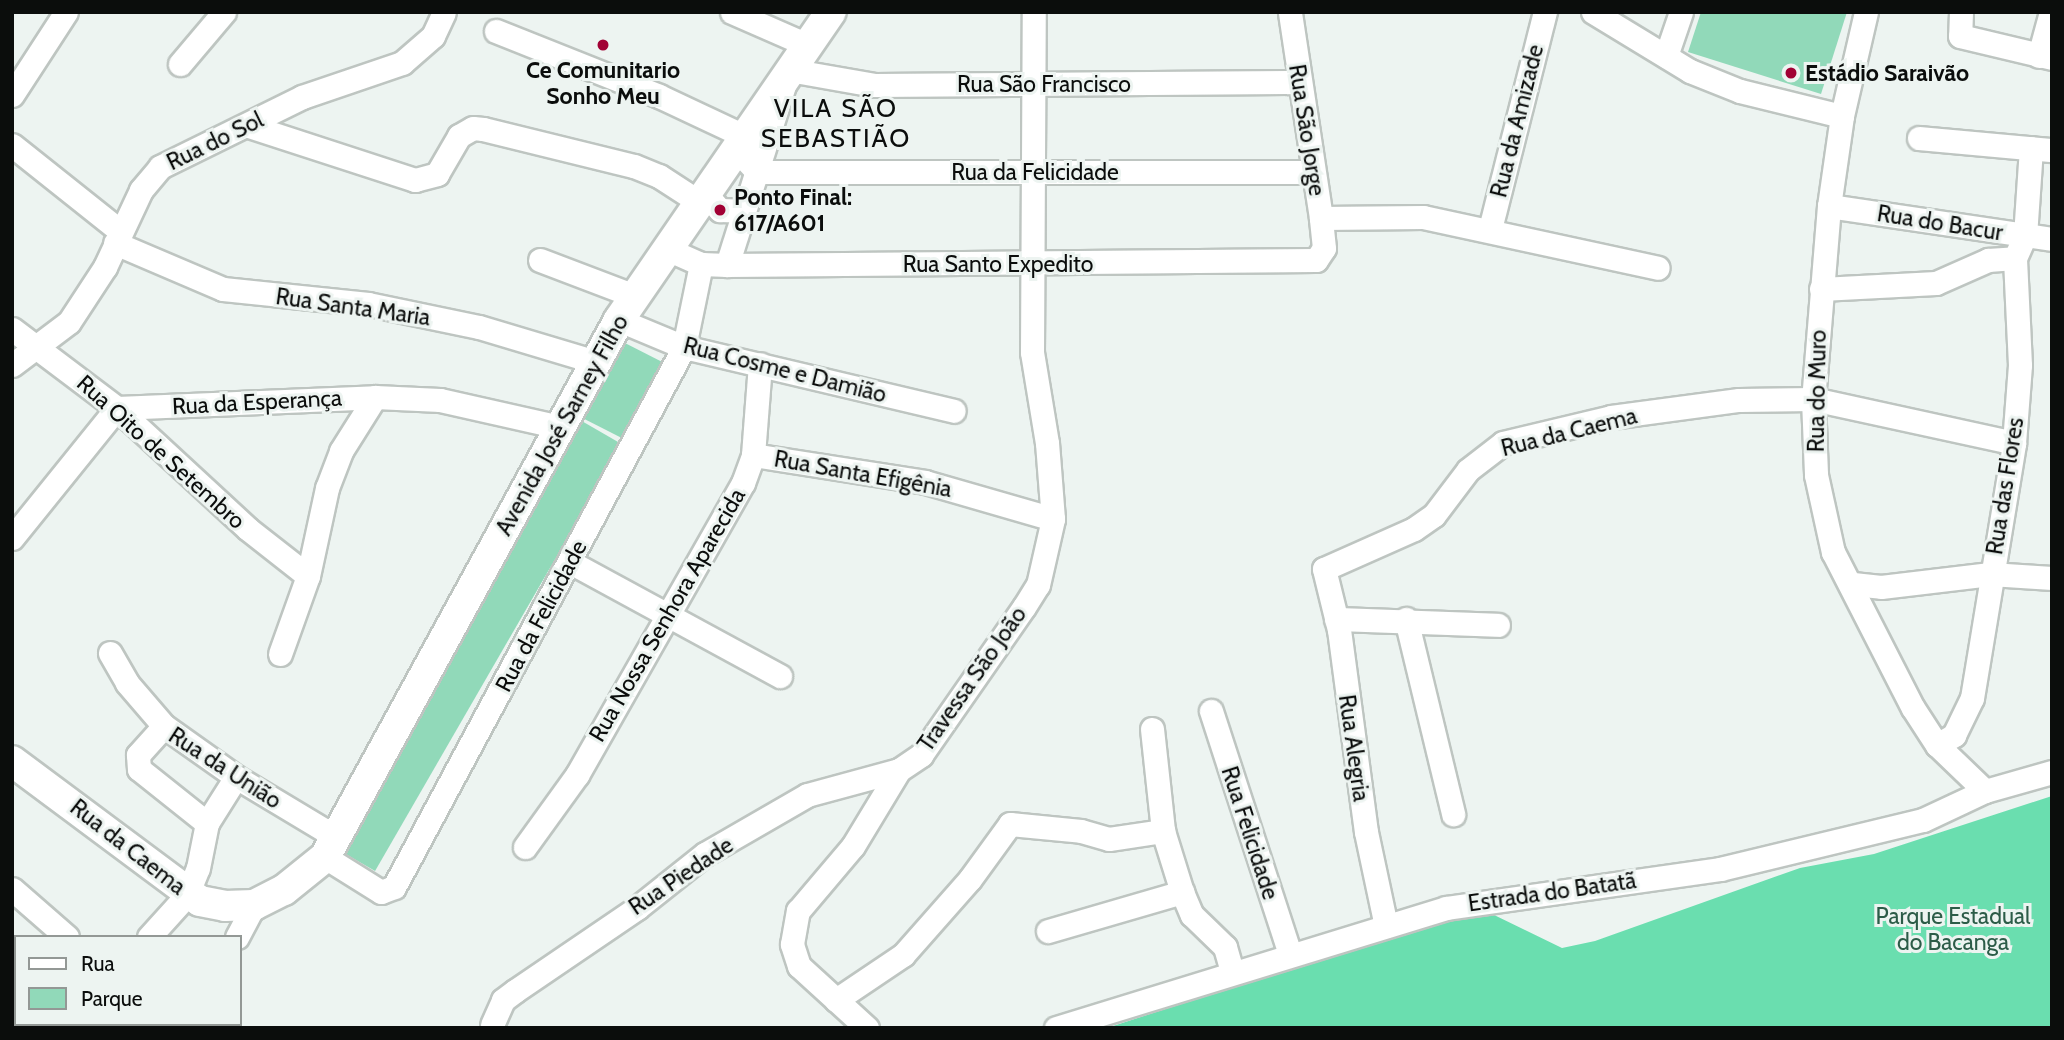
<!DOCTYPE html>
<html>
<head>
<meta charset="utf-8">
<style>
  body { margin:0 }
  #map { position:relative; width:2064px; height:1040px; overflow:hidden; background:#edf4f1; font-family:Cabin,sans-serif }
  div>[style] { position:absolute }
  .green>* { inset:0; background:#91d9b9; transform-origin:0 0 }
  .forest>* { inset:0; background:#6adeaf }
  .roads { filter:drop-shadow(2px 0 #bec5c1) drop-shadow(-2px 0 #bec5c1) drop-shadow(0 2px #bec5c1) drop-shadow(0 -2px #bec5c1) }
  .minor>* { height:23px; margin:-11.5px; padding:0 11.5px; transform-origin:11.5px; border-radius:11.5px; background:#fff }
  .major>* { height:30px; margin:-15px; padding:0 15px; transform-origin:15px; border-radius:15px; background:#fff }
  .dots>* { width:19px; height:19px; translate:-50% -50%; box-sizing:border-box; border:4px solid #edf4f1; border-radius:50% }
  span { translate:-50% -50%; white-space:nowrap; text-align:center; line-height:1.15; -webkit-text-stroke:6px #edf4f1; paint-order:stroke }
  .poi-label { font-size:23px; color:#0b0d0c; font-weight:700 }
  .left { translate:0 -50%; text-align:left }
  .street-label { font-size:23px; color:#0b0d0c }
  .park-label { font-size:23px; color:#2c5c48 }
  .quarter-label { font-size:26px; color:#0b0d0c; letter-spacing:2px }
  .frame { position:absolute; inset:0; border:14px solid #0b0d0c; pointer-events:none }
  .legend { position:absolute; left:14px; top:935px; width:228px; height:91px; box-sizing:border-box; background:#edf4f1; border:2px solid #939895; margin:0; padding:9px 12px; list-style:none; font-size:21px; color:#0b0d0c }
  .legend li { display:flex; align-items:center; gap:14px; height:35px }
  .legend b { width:35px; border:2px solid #939895 }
</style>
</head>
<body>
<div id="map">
  <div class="green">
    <div style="clip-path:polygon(1701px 12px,1847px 12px,1821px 94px,1688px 52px)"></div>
    <div style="left:621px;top:341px;width:48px;height:86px;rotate:27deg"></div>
    <div style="left:580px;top:420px;width:48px;height:493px;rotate:30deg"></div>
  </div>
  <div class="forest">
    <div style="clip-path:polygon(2052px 796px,2052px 1028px,1107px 1028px,1426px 924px,1490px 913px,1562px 948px,1595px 941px,1800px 868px,1874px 854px)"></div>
  </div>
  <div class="roads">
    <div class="minor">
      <div style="left:732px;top:12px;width:82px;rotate:23.7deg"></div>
      <div style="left:1593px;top:12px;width:114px;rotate:31.3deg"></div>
      <div style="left:1690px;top:71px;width:54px;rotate:21.8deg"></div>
      <div style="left:1740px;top:91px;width:105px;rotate:13.8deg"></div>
      <div style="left:1866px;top:12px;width:107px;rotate:103deg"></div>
      <div style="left:1842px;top:116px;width:91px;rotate:98.2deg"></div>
      <div style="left:1829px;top:206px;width:194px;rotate:94.7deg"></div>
      <div style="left:1813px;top:399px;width:76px;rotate:87.7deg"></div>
      <div style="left:1816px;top:475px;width:79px;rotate:77.6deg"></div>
      <div style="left:1833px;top:552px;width:175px;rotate:62.9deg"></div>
      <div style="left:1913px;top:708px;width:44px;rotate:57deg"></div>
      <div style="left:1961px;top:12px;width:24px;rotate:92deg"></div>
      <div style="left:1960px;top:36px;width:95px;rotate:13.4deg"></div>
      <div style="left:496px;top:31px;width:175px;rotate:21.7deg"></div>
      <div style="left:659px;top:96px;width:94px;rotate:25.2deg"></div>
      <div style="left:1666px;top:56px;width:46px;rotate:-71.2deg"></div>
      <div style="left:2039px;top:56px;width:46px;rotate:-74.7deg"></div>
      <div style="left:180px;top:64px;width:68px;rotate:-49.8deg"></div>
      <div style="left:12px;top:95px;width:99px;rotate:-57deg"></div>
      <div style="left:249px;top:126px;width:175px;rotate:18deg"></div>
      <div style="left:415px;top:180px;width:23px;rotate:-15deg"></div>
      <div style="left:437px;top:174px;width:44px;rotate:-59.9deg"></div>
      <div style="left:459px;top:136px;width:16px;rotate:-30deg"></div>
      <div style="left:473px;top:128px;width:10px;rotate:6deg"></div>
      <div style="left:483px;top:129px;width:155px;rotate:13.8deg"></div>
      <div style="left:634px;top:166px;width:27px;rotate:22deg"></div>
      <div style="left:659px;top:176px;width:48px;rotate:33deg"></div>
      <div style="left:1919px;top:138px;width:134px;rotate:5.2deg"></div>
      <div style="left:12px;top:145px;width:138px;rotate:38.5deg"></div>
      <div style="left:748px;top:162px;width:13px;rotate:48deg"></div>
      <div style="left:757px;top:172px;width:556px"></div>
      <div style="left:705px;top:193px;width:23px;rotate:49deg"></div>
      <div style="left:720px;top:210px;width:24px;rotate:2deg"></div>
      <div style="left:1829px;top:206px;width:225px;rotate:8.4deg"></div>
      <div style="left:1321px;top:218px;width:102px;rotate:-0.6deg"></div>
      <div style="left:1423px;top:217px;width:240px;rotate:12.2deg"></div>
      <div style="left:1490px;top:229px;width:224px;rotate:-75.8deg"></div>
      <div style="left:115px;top:243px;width:117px;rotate:23.1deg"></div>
      <div style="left:223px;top:289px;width:146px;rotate:5.9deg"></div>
      <div style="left:368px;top:304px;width:113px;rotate:11.7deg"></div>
      <div style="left:479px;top:327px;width:122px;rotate:16.7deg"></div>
      <div style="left:667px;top:249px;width:37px;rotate:24deg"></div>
      <div style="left:701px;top:264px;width:26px;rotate:2deg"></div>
      <div style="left:727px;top:265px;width:589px;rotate:-0.49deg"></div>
      <div style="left:1316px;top:260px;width:14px;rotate:-56deg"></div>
      <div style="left:1324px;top:248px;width:30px;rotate:-96deg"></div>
      <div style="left:1321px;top:218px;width:208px;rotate:-98.6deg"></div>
      <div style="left:540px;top:260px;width:102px;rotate:20.8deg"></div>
      <div style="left:727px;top:265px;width:205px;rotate:-72.4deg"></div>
      <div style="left:789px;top:70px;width:86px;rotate:10deg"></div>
      <div style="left:874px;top:85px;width:425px;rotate:-0.4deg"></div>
      <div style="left:1821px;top:289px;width:115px;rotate:-3deg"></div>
      <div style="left:1936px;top:283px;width:57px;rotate:-23.9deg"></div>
      <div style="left:1988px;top:260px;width:27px;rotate:-4deg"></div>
      <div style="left:619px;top:320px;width:70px;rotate:22.6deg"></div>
      <div style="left:684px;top:347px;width:277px;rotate:13.3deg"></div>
      <div style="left:12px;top:329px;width:131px;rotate:37deg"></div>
      <div style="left:117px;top:408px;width:178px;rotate:42.7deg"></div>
      <div style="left:248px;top:529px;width:76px;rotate:38.1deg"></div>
      <div style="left:12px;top:365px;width:71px;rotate:-37deg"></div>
      <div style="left:69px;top:322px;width:66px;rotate:-56.8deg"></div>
      <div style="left:105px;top:267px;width:85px;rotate:-64.9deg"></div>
      <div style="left:141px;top:190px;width:30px;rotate:-50deg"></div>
      <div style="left:160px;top:167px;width:158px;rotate:-26.2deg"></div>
      <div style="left:302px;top:97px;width:106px;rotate:-18.8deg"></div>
      <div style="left:402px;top:63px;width:41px;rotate:-41.1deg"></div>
      <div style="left:433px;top:36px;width:26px;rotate:-65deg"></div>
      <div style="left:753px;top:455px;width:174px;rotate:8.9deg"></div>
      <div style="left:925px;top:482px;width:133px;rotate:16.1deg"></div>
      <div style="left:12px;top:538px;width:167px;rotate:-51.1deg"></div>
      <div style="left:117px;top:408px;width:258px;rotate:-2.4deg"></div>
      <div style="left:375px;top:397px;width:65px;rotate:2.6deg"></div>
      <div style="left:440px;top:400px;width:123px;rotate:12.7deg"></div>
      <div style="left:570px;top:562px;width:239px;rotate:28.5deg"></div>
      <div style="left:1853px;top:584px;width:28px;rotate:6deg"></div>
      <div style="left:1881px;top:587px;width:110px;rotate:-6.8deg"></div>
      <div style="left:1990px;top:574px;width:62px;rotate:3.7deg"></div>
      <div style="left:1336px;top:619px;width:162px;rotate:2.1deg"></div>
      <div style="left:1406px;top:619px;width:201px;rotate:76.4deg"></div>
      <div style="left:110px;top:653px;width:34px;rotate:60deg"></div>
      <div style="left:127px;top:683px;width:57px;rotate:49.3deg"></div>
      <div style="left:164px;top:726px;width:88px;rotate:35.3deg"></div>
      <div style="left:236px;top:777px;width:117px;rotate:31deg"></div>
      <div style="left:280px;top:654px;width:83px;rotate:-70.3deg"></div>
      <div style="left:308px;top:576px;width:90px;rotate:-77.8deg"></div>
      <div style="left:327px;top:488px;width:40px;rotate:-69deg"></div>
      <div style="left:341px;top:451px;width:64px;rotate:-57.8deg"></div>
      <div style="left:1211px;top:711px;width:256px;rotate:72deg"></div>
      <div style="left:164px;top:726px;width:39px;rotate:132deg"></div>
      <div style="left:138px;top:755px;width:14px;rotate:86deg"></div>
      <div style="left:139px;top:769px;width:87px;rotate:38.5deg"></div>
      <div style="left:1152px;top:729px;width:103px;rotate:83.8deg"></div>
      <div style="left:1163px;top:831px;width:64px;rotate:72.7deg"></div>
      <div style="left:1182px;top:892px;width:25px;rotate:67deg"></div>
      <div style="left:1192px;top:915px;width:46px;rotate:44.1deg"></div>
      <div style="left:1225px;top:947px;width:26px;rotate:74deg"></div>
      <div style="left:1985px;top:791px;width:66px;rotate:-136.2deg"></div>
      <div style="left:1937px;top:745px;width:20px;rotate:-30deg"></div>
      <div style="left:1954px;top:735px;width:41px;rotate:-64.1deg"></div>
      <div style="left:1972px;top:698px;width:258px;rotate:-80.6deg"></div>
      <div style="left:2014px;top:443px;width:78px;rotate:-85.6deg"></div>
      <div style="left:2020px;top:365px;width:107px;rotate:-92.7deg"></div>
      <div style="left:2015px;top:258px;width:24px;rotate:-66deg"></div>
      <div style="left:2025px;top:236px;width:88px;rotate:-86.1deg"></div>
      <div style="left:525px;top:847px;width:89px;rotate:-54.2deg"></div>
      <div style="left:577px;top:775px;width:336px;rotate:-60.4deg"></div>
      <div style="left:743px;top:483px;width:30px;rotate:-70deg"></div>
      <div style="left:753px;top:455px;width:91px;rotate:-85.6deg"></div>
      <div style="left:325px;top:857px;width:66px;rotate:32deg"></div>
      <div style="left:381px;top:892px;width:14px;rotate:-21deg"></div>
      <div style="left:394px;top:887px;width:613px;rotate:-61.76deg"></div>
      <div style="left:684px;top:347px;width:85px;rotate:-78.4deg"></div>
      <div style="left:12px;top:889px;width:73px;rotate:41.1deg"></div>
      <div style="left:1386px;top:926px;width:96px;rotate:-102deg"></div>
      <div style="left:1366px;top:832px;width:204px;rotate:-97.6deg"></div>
      <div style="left:1339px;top:630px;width:63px;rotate:-103.8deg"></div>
      <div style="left:1324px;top:569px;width:98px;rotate:-24deg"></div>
      <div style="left:1414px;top:529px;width:24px;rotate:-35deg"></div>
      <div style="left:1434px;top:515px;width:56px;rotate:-52.9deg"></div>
      <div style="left:1468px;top:470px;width:44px;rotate:-37.6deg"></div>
      <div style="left:1503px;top:443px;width:111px;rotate:-13.5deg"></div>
      <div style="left:1611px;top:417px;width:129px;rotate:-7.6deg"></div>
      <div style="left:1739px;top:400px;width:74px;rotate:-0.8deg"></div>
      <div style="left:1813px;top:399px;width:206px;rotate:12.3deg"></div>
      <div style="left:1048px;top:931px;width:140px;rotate:-16.2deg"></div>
      <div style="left:149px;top:937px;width:57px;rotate:-47.9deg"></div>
      <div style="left:187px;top:895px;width:29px;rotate:-68deg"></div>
      <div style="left:198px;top:868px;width:46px;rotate:-78.7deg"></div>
      <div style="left:207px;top:823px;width:54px;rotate:-57.8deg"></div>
      <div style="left:237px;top:937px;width:36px;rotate:-62deg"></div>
      <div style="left:836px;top:1000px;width:81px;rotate:-33.9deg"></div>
      <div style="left:903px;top:955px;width:101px;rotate:-48.6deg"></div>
      <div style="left:970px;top:879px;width:68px;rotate:-54deg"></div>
      <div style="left:1010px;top:824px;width:71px;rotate:5.6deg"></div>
      <div style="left:1081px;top:831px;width:29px;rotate:16deg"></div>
      <div style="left:1109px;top:839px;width:55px;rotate:-8.4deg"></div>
      <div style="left:166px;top:1024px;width:6px;rotate:45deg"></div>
      <div style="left:492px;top:1025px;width:27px;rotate:-66deg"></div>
      <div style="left:503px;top:1000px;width:15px;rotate:-37deg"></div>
      <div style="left:515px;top:991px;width:148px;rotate:-34.2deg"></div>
      <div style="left:637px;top:908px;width:87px;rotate:-38.5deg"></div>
      <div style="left:705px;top:854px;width:118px;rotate:-30deg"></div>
      <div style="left:807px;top:795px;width:95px;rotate:-15.2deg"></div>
      <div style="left:867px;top:1028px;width:92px;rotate:-137.6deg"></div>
      <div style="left:799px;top:966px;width:23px;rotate:-108deg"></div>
      <div style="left:792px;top:944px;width:34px;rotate:-80deg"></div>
      <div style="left:798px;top:911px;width:85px;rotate:-49.8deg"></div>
      <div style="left:853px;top:846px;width:89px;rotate:-58.8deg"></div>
      <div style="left:899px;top:770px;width:27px;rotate:-34deg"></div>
      <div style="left:921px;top:755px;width:180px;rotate:-55.2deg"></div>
      <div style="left:1024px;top:607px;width:26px;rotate:-58deg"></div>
      <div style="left:1038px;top:585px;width:68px;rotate:-77.2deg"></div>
      <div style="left:1053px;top:519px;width:76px;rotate:-94.5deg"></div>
      <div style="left:1047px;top:443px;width:92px;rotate:-99.4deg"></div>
      <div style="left:1032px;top:352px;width:340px;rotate:-89.7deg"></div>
      <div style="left:1056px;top:1028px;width:408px;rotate:-17.1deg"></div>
      <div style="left:1446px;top:908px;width:277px;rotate:-8.1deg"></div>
      <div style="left:1720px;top:869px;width:209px;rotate:-13.6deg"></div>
      <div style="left:1923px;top:820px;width:68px;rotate:-25.1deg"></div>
      <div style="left:1985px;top:791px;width:70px;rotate:-15.8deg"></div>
    </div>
    <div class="major">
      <div style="left:12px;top:761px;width:234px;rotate:36.7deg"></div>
      <div style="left:200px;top:901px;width:25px;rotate:11deg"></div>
      <div style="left:225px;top:906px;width:29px;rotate:-2deg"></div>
      <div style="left:254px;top:905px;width:34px;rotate:-27deg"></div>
      <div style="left:284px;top:890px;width:53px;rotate:-38.8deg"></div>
      <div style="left:325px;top:857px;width:612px;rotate:-61.3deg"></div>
      <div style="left:619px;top:320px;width:374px;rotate:-55.5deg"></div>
    </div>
  </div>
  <div class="dots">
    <div style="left:603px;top:45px;background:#a10134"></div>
    <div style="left:1791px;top:73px;background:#a10134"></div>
    <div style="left:720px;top:210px;background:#a10134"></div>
  </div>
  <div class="poi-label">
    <span style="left:603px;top:83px">Ce Comunitario<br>Sonho Meu</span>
    <span class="left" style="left:1805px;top:73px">Estádio Saraivão</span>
    <span class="left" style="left:734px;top:210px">Ponto Final:<br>617/A601</span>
  </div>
  <div class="street-label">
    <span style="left:1044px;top:84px">Rua São Francisco</span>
    <span style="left:1517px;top:121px;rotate:-76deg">Rua da Amizade</span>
    <span style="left:1307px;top:130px;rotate:81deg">Rua São Jorge</span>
    <span style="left:215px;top:141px;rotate:-26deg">Rua do Sol</span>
    <span style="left:1035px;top:172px">Rua da Felicidade</span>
    <span style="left:1940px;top:223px;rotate:9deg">Rua do Bacur</span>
    <span style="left:998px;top:264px">Rua Santo Expedito</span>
    <span style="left:353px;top:307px;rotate:8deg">Rua Santa Maria</span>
    <span style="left:785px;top:370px;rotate:14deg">Rua Cosme e Damião</span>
    <span style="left:1817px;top:391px;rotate:-89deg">Rua do Muro</span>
    <span style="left:257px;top:402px;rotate:-3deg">Rua da Esperança</span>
    <span style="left:562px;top:425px;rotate:-61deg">Avenida José Sarney Filho</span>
    <span style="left:1569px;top:432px;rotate:-14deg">Rua da Caema</span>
    <span style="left:161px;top:452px;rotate:42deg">Rua Oito de Setembro</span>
    <span style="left:863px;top:474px;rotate:10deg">Rua Santa Efigênia</span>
    <span style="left:2005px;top:486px;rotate:-81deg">Rua das Flores</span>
    <span style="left:667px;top:615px;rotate:-60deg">Rua Nossa Senhora Aparecida</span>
    <span style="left:541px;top:616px;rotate:-62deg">Rua da Felicidade</span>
    <span style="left:972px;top:679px;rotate:-55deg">Travessa São João</span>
    <span style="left:1354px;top:748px;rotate:82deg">Rua Alegria</span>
    <span style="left:225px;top:768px;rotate:33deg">Rua da União</span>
    <span style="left:1250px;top:833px;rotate:72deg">Rua Felicidade</span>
    <span style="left:128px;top:847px;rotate:38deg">Rua da Caema</span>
    <span style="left:681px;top:876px;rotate:-34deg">Rua Piedade</span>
    <span style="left:1552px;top:892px;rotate:-8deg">Estrada do Batatã</span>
  </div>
  <div class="park-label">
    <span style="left:1953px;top:929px">Parque Estadual<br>do Bacanga</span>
  </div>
  <div class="quarter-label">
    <span style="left:836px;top:124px">VILA SÃO<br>SEBASTIÃO</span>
  </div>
  <div class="frame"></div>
  <ul class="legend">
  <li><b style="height:9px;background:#fff"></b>Rua</li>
  <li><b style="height:19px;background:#91d9b9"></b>Parque</li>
  </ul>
</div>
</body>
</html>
